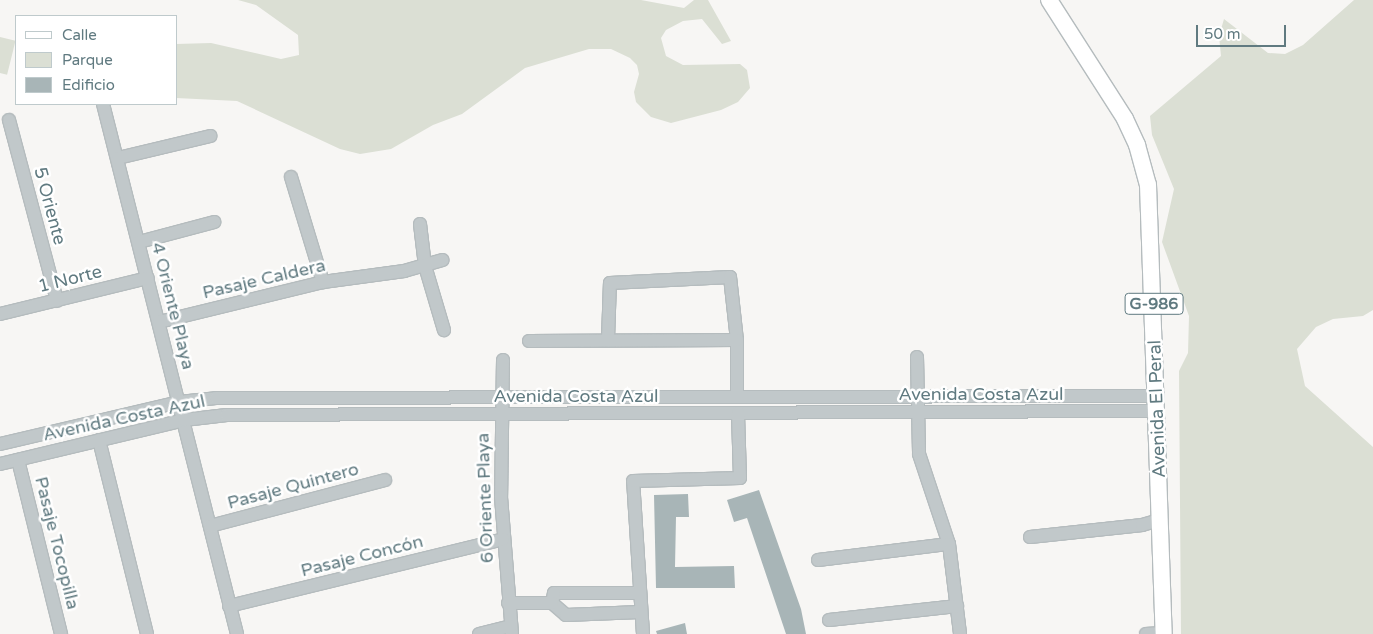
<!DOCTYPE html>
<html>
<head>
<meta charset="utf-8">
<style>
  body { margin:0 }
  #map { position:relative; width:1373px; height:634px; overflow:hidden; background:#f7f6f4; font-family:"Varela Round",sans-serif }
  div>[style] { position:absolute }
  .green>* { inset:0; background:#dbdfd4; transform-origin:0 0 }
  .building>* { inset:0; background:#a8b5b7 }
  .roads { filter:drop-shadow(1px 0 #b5bcbe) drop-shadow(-1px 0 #b5bcbe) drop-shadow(0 1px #b5bcbe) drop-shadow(0 -1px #b5bcbe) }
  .minor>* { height:12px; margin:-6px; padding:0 6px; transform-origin:6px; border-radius:6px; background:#c1c8ca }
  .major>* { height:16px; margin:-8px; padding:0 8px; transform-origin:8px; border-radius:8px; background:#fff }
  span { translate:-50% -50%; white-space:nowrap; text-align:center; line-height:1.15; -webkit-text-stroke:5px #fff; paint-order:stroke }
  .shield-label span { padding:1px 4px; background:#fff; border:1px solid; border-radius:4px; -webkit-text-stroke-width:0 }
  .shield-label { font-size:16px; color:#607a80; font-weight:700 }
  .street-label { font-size:18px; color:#607a80 }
  .legend { position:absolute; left:15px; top:15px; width:162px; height:90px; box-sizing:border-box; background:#fff; border:1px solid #bfcacc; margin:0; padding:6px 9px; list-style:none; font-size:15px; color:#607a80 }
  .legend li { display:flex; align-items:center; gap:10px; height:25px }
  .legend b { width:25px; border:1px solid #bfcacc }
  .scale { position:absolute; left:1196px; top:25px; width:90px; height:22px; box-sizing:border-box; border:2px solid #607a80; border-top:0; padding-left:6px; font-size:15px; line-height:18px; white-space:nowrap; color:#607a80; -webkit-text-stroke:4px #fff; paint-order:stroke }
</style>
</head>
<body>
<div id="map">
  <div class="green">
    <div style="clip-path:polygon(238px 0,641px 0,684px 8px,694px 0,708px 0,731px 41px,722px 44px,702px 19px,683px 21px,666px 30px,661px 38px,666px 56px,683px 65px,740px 64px,747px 70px,750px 88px,738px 102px,721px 110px,671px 123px,651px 117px,636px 102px,634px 92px,639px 74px,637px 65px,630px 58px,611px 49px,589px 49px,525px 68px,462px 114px,433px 125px,391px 149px,360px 154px,340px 149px,237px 101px,176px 98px,176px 44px,211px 43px,281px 59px,299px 55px,298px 35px,256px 5px)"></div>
    <div style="clip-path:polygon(1354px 0,1373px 0,1373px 310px,1363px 316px,1333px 319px,1316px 327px,1297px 349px,1305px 386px,1373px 447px,1373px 634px,1181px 634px,1179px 371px,1188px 353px,1189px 316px,1162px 242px,1174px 189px,1152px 135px,1150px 116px,1221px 56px,1219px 36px,1224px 19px,1268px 53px,1285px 54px,1303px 45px)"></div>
    <div style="left:0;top:37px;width:16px;height:35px;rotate:14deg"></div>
  </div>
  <div class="building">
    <div style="clip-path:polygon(759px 490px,801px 609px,806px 634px,786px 634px,747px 518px,734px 522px,727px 500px)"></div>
    <div style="clip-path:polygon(688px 494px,689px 517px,676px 517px,675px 567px,734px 566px,735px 588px,656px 588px,654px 495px)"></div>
    <div style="clip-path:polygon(685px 623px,687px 634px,657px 634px,656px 631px)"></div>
  </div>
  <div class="roads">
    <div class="minor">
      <div style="left:103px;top:104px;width:547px;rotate:75.81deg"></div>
      <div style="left:9px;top:120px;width:187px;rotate:75.1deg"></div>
      <div style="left:118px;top:158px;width:95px;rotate:-13.4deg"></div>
      <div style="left:291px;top:177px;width:110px;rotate:73.1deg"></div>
      <div style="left:420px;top:224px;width:42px;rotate:83.2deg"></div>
      <div style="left:425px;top:266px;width:67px;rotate:73.5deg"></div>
      <div style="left:139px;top:242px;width:78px;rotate:-14.9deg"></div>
      <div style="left:0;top:314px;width:152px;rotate:-13.7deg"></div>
      <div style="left:159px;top:322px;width:169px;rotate:-13.7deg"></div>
      <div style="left:323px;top:282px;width:82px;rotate:-7.7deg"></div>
      <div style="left:404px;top:271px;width:40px;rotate:-16deg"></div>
      <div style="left:608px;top:339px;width:56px;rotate:-88deg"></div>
      <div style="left:610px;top:283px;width:120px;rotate:-2.9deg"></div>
      <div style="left:730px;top:277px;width:63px;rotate:83.7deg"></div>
      <div style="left:737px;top:340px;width:56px;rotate:90deg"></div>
      <div style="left:529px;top:341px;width:208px;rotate:-0.3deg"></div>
      <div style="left:917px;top:357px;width:97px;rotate:88.8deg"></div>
      <div style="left:919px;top:454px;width:95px;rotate:71.6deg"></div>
      <div style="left:949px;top:544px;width:91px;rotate:83deg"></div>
      <div style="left:503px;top:360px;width:137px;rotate:90.8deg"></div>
      <div style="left:501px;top:497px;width:137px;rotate:85.4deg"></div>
      <div style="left:99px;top:440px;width:200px;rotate:76.1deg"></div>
      <div style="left:0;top:444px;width:184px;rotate:-13.2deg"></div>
      <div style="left:179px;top:402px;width:37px;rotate:-6deg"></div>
      <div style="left:216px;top:398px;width:941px;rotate:-0.12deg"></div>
      <div style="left:18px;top:460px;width:179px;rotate:76.1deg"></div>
      <div style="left:0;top:464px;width:189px;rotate:-13.4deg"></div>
      <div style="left:184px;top:420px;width:43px;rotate:-6.6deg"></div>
      <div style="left:227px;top:415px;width:930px;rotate:-0.25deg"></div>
      <div style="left:210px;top:526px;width:181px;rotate:-14.7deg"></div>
      <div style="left:1030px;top:537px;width:113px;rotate:-6.1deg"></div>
      <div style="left:1142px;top:525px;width:19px;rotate:-16deg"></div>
      <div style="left:818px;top:560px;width:132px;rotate:-7deg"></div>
      <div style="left:639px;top:593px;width:85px;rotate:180deg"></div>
      <div style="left:554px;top:593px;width:10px;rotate:101deg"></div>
      <div style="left:552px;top:603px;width:18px;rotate:41deg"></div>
      <div style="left:566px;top:615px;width:74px;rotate:-2.3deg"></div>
      <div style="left:508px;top:603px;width:44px"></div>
      <div style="left:229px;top:606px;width:282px;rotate:-13.7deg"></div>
      <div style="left:829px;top:620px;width:129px;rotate:-6.2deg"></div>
      <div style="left:479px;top:634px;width:32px;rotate:-14deg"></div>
      <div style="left:643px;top:634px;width:153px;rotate:-93.7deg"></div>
      <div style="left:633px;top:481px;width:107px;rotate:-1.6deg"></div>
      <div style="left:740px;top:478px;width:65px;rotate:-91.8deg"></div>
      <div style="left:1146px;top:634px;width:18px;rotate:-3deg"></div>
    </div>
    <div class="major">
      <div style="left:1049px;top:0;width:141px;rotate:57.4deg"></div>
      <div style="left:1125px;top:119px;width:29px;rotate:65deg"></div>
      <div style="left:1137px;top:145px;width:41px;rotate:74.6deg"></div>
      <div style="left:1148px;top:185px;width:449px;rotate:88deg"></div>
    </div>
  </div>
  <div class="shield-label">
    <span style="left:1154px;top:304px">G-986</span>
  </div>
  <div class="street-label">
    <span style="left:50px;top:206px;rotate:75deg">5 Oriente</span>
    <span style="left:70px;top:279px;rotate:-14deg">1 Norte</span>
    <span style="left:264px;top:279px;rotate:-13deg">Pasaje Caldera</span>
    <span style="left:173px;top:306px;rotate:76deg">4 Oriente Playa</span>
    <span style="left:981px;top:394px">Avenida Costa Azul</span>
    <span style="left:576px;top:396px">Avenida Costa Azul</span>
    <span style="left:1157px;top:409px;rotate:-92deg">Avenida El Peral</span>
    <span style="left:124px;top:418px;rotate:-12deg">Avenida Costa Azul</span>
    <span style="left:293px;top:486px;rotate:-15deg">Pasaje Quintero</span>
    <span style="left:485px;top:498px;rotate:-92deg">6 Oriente Playa</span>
    <span style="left:57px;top:543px;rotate:76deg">Pasaje Tocopilla</span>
    <span style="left:362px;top:556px;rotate:-14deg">Pasaje Concón</span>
  </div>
  <ul class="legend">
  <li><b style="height:6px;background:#fff"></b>Calle</li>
  <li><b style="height:14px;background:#dbdfd4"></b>Parque</li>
  <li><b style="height:14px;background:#a8b5b7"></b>Edificio</li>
  </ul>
  <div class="scale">50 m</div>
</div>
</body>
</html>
